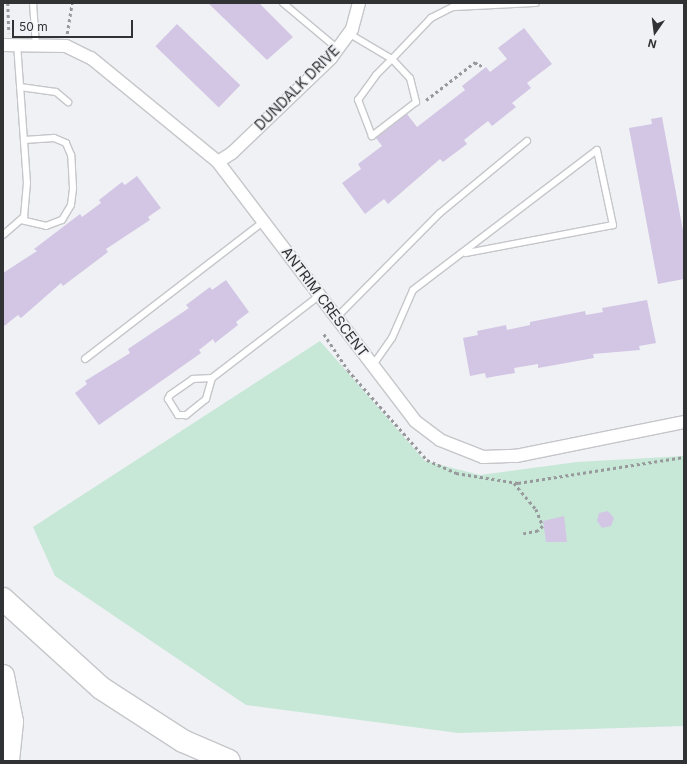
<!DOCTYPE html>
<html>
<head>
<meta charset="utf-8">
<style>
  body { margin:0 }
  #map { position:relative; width:687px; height:764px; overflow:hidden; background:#f0f1f5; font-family:Inter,sans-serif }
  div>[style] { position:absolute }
  .green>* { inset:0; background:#c7e7d7 }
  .building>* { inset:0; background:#d2c6e4; transform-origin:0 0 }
  .path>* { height:2.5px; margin-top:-1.25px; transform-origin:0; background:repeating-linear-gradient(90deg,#98999c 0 3px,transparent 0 6px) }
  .roads { filter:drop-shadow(1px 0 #c5c6c9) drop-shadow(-1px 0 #c5c6c9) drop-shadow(0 1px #c5c6c9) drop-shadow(0 -1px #c5c6c9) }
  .service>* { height:6px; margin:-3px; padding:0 3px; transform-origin:3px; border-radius:3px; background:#fff }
  .minor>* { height:12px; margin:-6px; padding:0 6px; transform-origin:6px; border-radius:6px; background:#fff }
  .motorway>* { height:22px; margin:-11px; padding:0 11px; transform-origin:11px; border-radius:11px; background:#fff }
  span { translate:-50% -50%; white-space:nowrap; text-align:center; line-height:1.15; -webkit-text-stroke:3.5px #f0f1f5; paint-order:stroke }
  .street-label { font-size:14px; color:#313233 }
  .frame { position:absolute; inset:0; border:4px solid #313233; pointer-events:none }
  .north { position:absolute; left:635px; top:12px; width:40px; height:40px; -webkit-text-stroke:3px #f0f1f5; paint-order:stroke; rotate:194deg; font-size:11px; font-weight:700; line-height:16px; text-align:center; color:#313233 }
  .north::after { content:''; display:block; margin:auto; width:14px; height:18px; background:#313233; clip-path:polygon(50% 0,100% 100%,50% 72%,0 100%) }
  .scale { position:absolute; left:12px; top:20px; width:121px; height:18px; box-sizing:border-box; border:2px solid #313233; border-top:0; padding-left:5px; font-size:12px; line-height:14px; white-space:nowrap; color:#313233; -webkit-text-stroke:3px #f0f1f5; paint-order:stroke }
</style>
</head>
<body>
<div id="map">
  <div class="green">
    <div style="clip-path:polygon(320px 341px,425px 461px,480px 475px,577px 462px,684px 456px,684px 726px,458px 733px,246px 705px,55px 576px,33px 527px)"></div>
  </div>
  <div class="building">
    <div style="clip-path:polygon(208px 3px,259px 3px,293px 37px,267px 60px)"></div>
    <div style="left:177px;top:24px;width:88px;height:31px;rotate:44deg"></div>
    <div style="clip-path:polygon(524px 28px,552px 64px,527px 83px,531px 88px,512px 103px,516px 107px,492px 126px,488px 121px,464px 140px,467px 144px,443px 162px,440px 159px,388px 204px,384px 199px,365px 214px,342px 183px,361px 169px,358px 164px,382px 146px,376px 138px,407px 114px,417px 127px,465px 90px,462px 86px,486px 67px,490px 72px,507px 59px,498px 48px)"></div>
    <div style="clip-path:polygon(662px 117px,684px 236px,684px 279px,658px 284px,629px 128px,652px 124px,651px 119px)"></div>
    <div style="clip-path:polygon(137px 176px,161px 208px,148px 217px,150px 220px,106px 249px,108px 252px,63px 286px,61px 283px,21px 318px,18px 315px,3px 327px,3px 273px,37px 251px,34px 249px,80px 214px,82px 217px,101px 203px,99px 200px,122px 182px,125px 185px)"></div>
    <div style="clip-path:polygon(226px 280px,249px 312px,236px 322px,238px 325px,215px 343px,213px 339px,199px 350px,201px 353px,99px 425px,75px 393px,87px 384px,85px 381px,130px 353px,128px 349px,189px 308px,186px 305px,210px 287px,212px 290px)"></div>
    <div style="clip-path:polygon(647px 300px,656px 343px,639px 346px,640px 350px,593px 354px,594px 358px,538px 368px,538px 364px,514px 368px,515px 373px,486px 378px,485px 373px,470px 376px,463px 338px,478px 335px,477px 331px,506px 325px,507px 330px,530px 325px,530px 322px,585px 311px,586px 315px,603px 312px,602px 308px)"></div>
    <div style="clip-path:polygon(608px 511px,614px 518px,611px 526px,602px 528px,597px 521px,599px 513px)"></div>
    <div style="clip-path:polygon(564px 516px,567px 542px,546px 542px,543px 521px)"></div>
  </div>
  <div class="path">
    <div style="left:8px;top:3px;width:30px;rotate:88deg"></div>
    <div style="left:67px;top:34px;width:31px;rotate:-81deg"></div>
    <div style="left:426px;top:100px;width:62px;rotate:-37.8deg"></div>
    <div style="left:475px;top:62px;width:6px;rotate:45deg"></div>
    <div style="left:479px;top:66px;width:4px;rotate:-27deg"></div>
    <div style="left:324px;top:334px;width:43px;rotate:56.3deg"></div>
    <div style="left:348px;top:370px;width:120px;rotate:48.7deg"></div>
    <div style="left:427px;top:460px;width:32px;rotate:24deg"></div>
    <div style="left:456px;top:473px;width:63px;rotate:9.2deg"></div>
    <div style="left:518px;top:483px;width:168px;rotate:-8.9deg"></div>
    <div style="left:514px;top:483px;width:34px;rotate:50deg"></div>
    <div style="left:536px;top:509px;width:18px;rotate:68deg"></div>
    <div style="left:543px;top:526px;width:7px;rotate:135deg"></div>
    <div style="left:538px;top:531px;width:15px;rotate:169deg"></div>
  </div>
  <div class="roads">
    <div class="service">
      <div style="left:33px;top:3px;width:43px;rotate:86deg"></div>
      <div style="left:283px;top:3px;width:72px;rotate:39.9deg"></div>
      <div style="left:348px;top:33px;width:51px;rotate:30.6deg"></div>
      <div style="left:392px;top:59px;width:26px;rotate:47deg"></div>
      <div style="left:410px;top:78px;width:25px;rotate:76deg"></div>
      <div style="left:416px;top:102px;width:56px;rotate:142.3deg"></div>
      <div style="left:372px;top:136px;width:39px;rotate:-111deg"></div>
      <div style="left:358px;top:100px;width:31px;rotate:-54deg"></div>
      <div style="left:376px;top:75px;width:23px;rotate:-45deg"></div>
      <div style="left:392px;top:59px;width:57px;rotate:-46.4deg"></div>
      <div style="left:431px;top:18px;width:25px;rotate:-27deg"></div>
      <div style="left:453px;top:7px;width:83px;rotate:-2.8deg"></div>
      <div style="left:20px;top:87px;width:36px;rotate:8deg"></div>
      <div style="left:56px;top:92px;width:16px;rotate:40deg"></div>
      <div style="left:21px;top:220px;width:26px;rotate:13deg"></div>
      <div style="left:46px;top:226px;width:17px;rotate:-21deg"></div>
      <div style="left:62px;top:220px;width:17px;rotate:-59deg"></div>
      <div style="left:71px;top:205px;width:17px;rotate:-83deg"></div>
      <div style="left:73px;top:188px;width:33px;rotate:-93deg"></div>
      <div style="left:71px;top:155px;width:13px;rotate:-113deg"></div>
      <div style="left:66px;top:143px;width:13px;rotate:-157deg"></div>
      <div style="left:54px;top:138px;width:30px;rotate:176deg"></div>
      <div style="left:3px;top:235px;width:28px;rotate:-41deg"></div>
      <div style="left:24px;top:217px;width:34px;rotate:-85deg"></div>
      <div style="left:27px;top:183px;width:138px;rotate:-94.1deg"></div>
      <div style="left:337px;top:317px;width:146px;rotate:-45.3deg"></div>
      <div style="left:440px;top:213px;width:113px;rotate:-39.6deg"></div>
      <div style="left:85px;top:359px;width:226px;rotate:-37.6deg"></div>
      <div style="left:373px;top:365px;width:33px;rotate:-55deg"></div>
      <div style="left:392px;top:338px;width:52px;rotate:-66.4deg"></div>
      <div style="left:413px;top:290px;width:231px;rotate:-37.3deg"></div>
      <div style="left:597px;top:150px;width:77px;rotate:78deg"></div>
      <div style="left:613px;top:225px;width:150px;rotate:169.2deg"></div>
      <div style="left:212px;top:378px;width:22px;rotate:106deg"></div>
      <div style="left:206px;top:399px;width:26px;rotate:141deg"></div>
      <div style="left:186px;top:415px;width:8px;rotate:180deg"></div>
      <div style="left:178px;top:415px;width:19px;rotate:-122deg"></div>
      <div style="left:168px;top:399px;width:4px;rotate:-63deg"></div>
      <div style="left:170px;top:395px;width:28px;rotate:-35deg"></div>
      <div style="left:193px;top:379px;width:19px;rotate:-3deg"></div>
      <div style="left:212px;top:378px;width:136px;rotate:-37.5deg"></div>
    </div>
    <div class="minor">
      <div style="left:3px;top:45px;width:63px;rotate:0.9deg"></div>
      <div style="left:66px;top:46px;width:28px;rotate:26deg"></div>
      <div style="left:91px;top:58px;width:164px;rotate:39.3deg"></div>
      <div style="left:218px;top:162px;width:325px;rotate:52.7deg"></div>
      <div style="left:415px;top:421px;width:31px;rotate:37deg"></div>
      <div style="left:440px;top:440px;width:46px;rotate:21.6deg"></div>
      <div style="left:483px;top:457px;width:33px;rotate:-2deg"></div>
      <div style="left:516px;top:456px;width:171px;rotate:-11.4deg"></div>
      <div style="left:218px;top:162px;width:17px;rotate:-33deg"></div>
      <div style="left:232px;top:153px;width:137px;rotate:-43.8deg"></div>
      <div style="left:331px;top:58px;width:36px;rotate:-54deg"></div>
      <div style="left:352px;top:29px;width:27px;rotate:-75deg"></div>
    </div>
    <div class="motorway">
      <div style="left:3px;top:599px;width:132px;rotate:42.2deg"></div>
      <div style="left:101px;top:688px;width:98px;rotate:32.9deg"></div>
      <div style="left:183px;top:741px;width:50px;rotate:23.5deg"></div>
      <div style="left:3px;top:676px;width:47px;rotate:78.9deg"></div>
      <div style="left:12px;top:722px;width:39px;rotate:96deg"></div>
    </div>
  </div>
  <div class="street-label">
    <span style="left:297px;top:88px;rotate:-45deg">DUNDALK DRIVE</span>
    <span style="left:325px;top:302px;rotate:53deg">ANTRIM CRESCENT</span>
  </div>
  <div class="frame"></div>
  <div class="north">N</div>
  <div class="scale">50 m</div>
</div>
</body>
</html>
